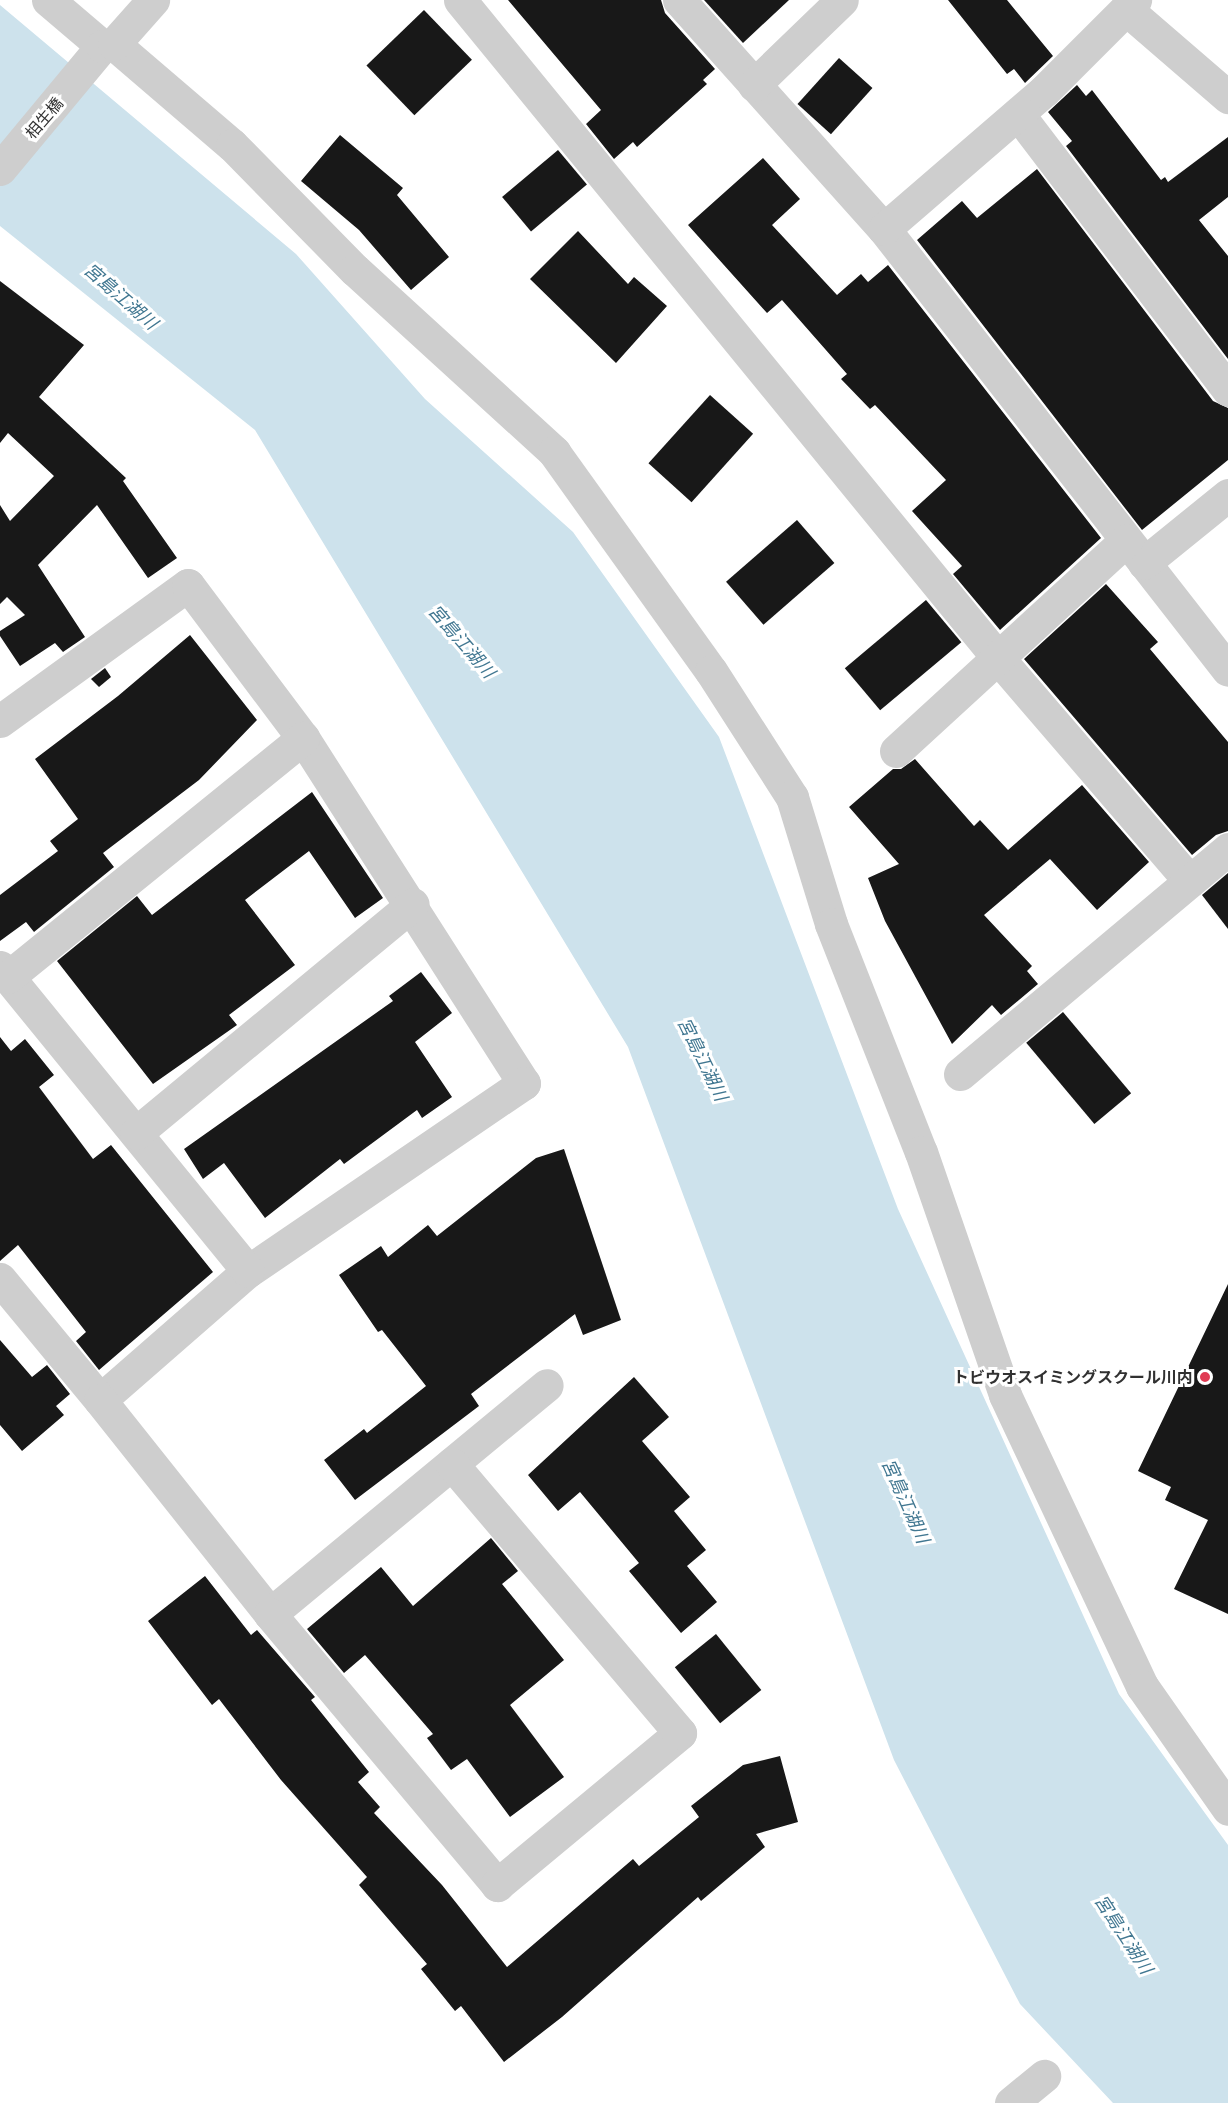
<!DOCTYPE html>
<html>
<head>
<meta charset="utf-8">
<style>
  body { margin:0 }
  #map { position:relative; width:1228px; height:2103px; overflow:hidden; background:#fff; font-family:Ubuntu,"Noto Sans JP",sans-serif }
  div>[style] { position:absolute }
  .water>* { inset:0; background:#cde2ec }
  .building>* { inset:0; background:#181818; transform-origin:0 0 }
  .street>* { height:33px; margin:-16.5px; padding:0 16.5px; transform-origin:16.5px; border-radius:16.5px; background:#cecece }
  .dots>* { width:16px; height:16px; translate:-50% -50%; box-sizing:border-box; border:3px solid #fff; border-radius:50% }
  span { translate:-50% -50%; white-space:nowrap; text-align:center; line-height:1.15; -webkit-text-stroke:6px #fff; paint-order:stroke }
  .street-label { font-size:16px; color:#313131 }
  .poi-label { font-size:16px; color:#313131; font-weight:700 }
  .right { translate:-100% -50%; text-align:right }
  .water-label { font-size:18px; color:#417791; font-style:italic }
</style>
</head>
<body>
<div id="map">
  <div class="water">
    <div style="clip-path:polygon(0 5px,296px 254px,425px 399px,573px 532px,719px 737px,898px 1209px,1119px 1694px,1228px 1845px,1228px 2103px,1113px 2103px,1020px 2004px,894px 1760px,628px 1047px,255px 430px,0 226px)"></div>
  </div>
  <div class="building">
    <div style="clip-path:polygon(508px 0,661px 0,665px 13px,715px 69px,703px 80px,707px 84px,637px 147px,633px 142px,614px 159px,586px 124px,601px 110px)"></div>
    <div style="clip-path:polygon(704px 0,789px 0,743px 43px)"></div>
    <div style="clip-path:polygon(948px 0,1007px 0,1053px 56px,1025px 83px,1014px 69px,1007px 74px)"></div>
    <div style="left:424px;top:10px;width:69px;height:80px;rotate:46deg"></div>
    <div style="left:839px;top:58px;width:45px;height:62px;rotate:42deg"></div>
    <div style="clip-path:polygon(1077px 85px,1086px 96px,1092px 90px,1161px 180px,1165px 177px,1168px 182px,1228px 137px,1228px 197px,1199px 220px,1228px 256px,1228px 359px,1066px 146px,1072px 141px,1048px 112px)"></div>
    <div style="clip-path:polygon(340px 135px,403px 188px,397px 195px,449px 257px,411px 290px,359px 230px,301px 181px)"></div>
    <div style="left:558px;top:150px;width:45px;height:73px;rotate:50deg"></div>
    <div style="clip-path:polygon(763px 158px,800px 199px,772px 225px,837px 295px,861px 274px,868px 282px,888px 265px,1101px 538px,1000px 630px,953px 574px,962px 566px,912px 511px,946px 480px,875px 405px,870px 409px,841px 379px,847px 374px,782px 300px,767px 313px,688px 225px)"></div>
    <div style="clip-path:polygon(1037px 169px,1213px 401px,1228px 408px,1228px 460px,1142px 530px,917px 240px,962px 201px,977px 218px)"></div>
    <div style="clip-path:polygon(578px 231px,628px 284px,634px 277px,667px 306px,616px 363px,530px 279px)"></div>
    <div style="clip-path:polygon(0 281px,84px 345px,39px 397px,126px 478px,123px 481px,177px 558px,148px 578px,97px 505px,38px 565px,85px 637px,63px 652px,55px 643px,20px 666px,0 636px,0 631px,25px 615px,7px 597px,0 604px,0 505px,10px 521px,54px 476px,8px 433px,0 443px)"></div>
    <div style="left:710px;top:395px;width:58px;height:92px;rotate:42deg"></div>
    <div style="left:797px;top:520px;width:57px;height:94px;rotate:49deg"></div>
    <div style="clip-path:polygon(1106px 584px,1158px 642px,1150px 649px,1228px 742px,1228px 831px,1216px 835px,1192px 855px,1024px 659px)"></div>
    <div style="left:926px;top:600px;width:55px;height:106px;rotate:50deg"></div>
    <div style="clip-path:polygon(190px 635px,257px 720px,199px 780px,103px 853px,114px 867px,34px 932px,26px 922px,0 941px,0 895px,58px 851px,50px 841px,78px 819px,35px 759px,118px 696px)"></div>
    <div style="clip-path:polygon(105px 668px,111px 677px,99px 687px,91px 679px)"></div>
    <div style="clip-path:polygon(915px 759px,974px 826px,980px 820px,1008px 850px,1082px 785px,1149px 862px,1097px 910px,1050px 859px,984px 915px,1032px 966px,1027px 971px,1038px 984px,1001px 1015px,992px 1005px,952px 1044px,885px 921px,868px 878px,899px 864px,849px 807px,893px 769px,901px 769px)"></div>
    <div style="clip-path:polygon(312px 792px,383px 898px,355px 918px,309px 851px,245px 900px,295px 965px,229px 1015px,237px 1025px,153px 1084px,57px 961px,137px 896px,152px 915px)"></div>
    <div style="clip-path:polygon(1228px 873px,1228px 929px,1202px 895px)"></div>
    <div style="clip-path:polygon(421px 972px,452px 1013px,415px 1042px,452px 1097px,422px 1118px,417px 1110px,344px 1164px,340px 1159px,265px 1218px,224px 1163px,203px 1179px,184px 1149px,393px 1001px,389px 996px)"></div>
    <div style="left:1063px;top:1012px;width:106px;height:48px;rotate:50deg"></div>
    <div style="clip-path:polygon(0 1037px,11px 1051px,25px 1039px,54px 1075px,39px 1087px,93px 1159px,111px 1145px,213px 1272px,99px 1370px,76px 1341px,86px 1332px,18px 1245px,0 1261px)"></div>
    <div style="clip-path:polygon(564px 1149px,621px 1320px,583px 1335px,575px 1314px,471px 1394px,479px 1406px,355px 1500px,324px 1460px,364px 1429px,367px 1433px,426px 1386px,382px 1330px,378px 1332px,339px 1275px,381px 1246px,388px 1257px,428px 1225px,437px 1236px,536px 1158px)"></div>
    <div style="clip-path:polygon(1228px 1284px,1228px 1614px,1174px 1589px,1208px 1520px,1165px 1500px,1171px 1487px,1138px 1471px)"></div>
    <div style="clip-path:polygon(0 1340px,32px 1377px,47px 1365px,70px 1394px,56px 1406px,64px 1415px,22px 1451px,0 1425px)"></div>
    <div style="clip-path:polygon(634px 1377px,669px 1417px,642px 1441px,690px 1497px,674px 1511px,706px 1550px,687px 1566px,717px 1602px,681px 1633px,629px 1571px,639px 1563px,580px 1492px,558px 1511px,528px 1475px)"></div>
    <div style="clip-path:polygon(491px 1538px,518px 1571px,502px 1584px,564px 1660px,510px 1705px,564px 1777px,510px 1817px,467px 1759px,451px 1770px,427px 1738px,433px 1734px,365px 1655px,344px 1673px,307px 1629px,381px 1567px,413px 1606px)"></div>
    <div style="clip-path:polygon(205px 1576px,251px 1635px,257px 1630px,315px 1697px,311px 1700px,369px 1772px,358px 1782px,380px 1807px,374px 1813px,442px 1885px,507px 1967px,633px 1859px,639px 1866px,699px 1817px,691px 1806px,743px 1765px,780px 1756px,798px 1822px,756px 1834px,765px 1847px,701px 1901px,698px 1897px,562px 2017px,504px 2062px,461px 2006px,455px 2011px,421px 1969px,427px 1964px,359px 1885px,367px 1877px,281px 1780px,219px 1699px,212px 1705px,148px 1621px)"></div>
    <div style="left:716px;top:1634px;width:72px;height:53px;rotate:51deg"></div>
  </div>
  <div class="street">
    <div style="left:48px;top:0;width:71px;rotate:40.4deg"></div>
    <div style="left:460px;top:0;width:850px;rotate:50.73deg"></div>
    <div style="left:998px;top:658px;width:294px;rotate:49.3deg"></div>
    <div style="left:679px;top:0;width:307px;rotate:48.2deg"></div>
    <div style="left:884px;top:229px;width:559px;rotate:52.04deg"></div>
    <div style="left:1126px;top:9px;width:135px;rotate:40.8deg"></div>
    <div style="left:114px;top:44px;width:155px;rotate:40.6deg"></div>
    <div style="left:232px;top:145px;width:175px;rotate:45.5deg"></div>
    <div style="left:355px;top:270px;width:270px;rotate:42.4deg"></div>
    <div style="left:554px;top:452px;width:269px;rotate:54.4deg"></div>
    <div style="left:711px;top:671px;width:150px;rotate:57.3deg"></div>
    <div style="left:792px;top:797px;width:133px;rotate:72.9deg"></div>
    <div style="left:831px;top:924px;width:245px;rotate:68.5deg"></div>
    <div style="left:921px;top:1152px;width:257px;rotate:70.9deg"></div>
    <div style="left:1005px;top:1395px;width:322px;rotate:64.8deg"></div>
    <div style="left:1142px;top:1686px;width:150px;rotate:55deg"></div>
    <div style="left:754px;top:85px;width:122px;rotate:-44deg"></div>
    <div style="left:1018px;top:114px;width:347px;rotate:52.7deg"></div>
    <div style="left:0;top:169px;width:160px;rotate:-50.3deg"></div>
    <div style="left:102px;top:46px;width:12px;rotate:-9deg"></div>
    <div style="left:114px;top:44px;width:59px;rotate:-48.4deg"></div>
    <div style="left:884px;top:229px;width:211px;rotate:-40.8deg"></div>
    <div style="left:1044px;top:91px;width:129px;rotate:-45deg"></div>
    <div style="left:1144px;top:563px;width:108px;rotate:-39deg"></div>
    <div style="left:0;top:721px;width:232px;rotate:-35.9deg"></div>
    <div style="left:188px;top:585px;width:191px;rotate:53.1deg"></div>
    <div style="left:303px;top:738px;width:410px;rotate:57.4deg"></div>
    <div style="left:524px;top:1083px;width:334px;rotate:145.7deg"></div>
    <div style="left:248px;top:1271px;width:196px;rotate:138.9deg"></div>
    <div style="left:100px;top:1400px;width:157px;rotate:-129.6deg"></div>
    <div style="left:896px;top:751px;width:312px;rotate:-42.5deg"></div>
    <div style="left:0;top:967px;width:392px;rotate:50.8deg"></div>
    <div style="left:8px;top:977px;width:380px;rotate:-39deg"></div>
    <div style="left:960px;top:1074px;width:350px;rotate:-40deg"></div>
    <div style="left:136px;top:1133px;width:359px;rotate:-39.6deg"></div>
    <div style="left:100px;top:1400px;width:273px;rotate:51.5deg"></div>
    <div style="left:270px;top:1614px;width:359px;rotate:-39.6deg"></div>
    <div style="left:270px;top:1614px;width:354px;rotate:50deg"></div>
    <div style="left:497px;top:1885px;width:238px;rotate:-39.7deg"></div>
    <div style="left:680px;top:1733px;width:353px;rotate:-130.3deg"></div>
    <div style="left:1011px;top:2103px;width:43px;rotate:-39.3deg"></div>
  </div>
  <div class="dots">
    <div style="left:1205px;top:1377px;background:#e03b53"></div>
  </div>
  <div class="street-label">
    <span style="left:44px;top:118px;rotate:-49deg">相生橋</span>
  </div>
  <div class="poi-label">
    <span class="right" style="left:1193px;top:1377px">トビウオスイミングスクール川内</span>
  </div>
  <div class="water-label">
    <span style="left:121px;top:296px;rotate:41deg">宮島江湖川</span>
    <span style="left:462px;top:641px;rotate:49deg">宮島江湖川</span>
    <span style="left:703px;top:1059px;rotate:64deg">宮島江湖川</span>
    <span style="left:906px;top:1501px;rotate:66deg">宮島江湖川</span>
    <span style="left:1124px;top:1934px;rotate:57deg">宮島江湖川</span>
  </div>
</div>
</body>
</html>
